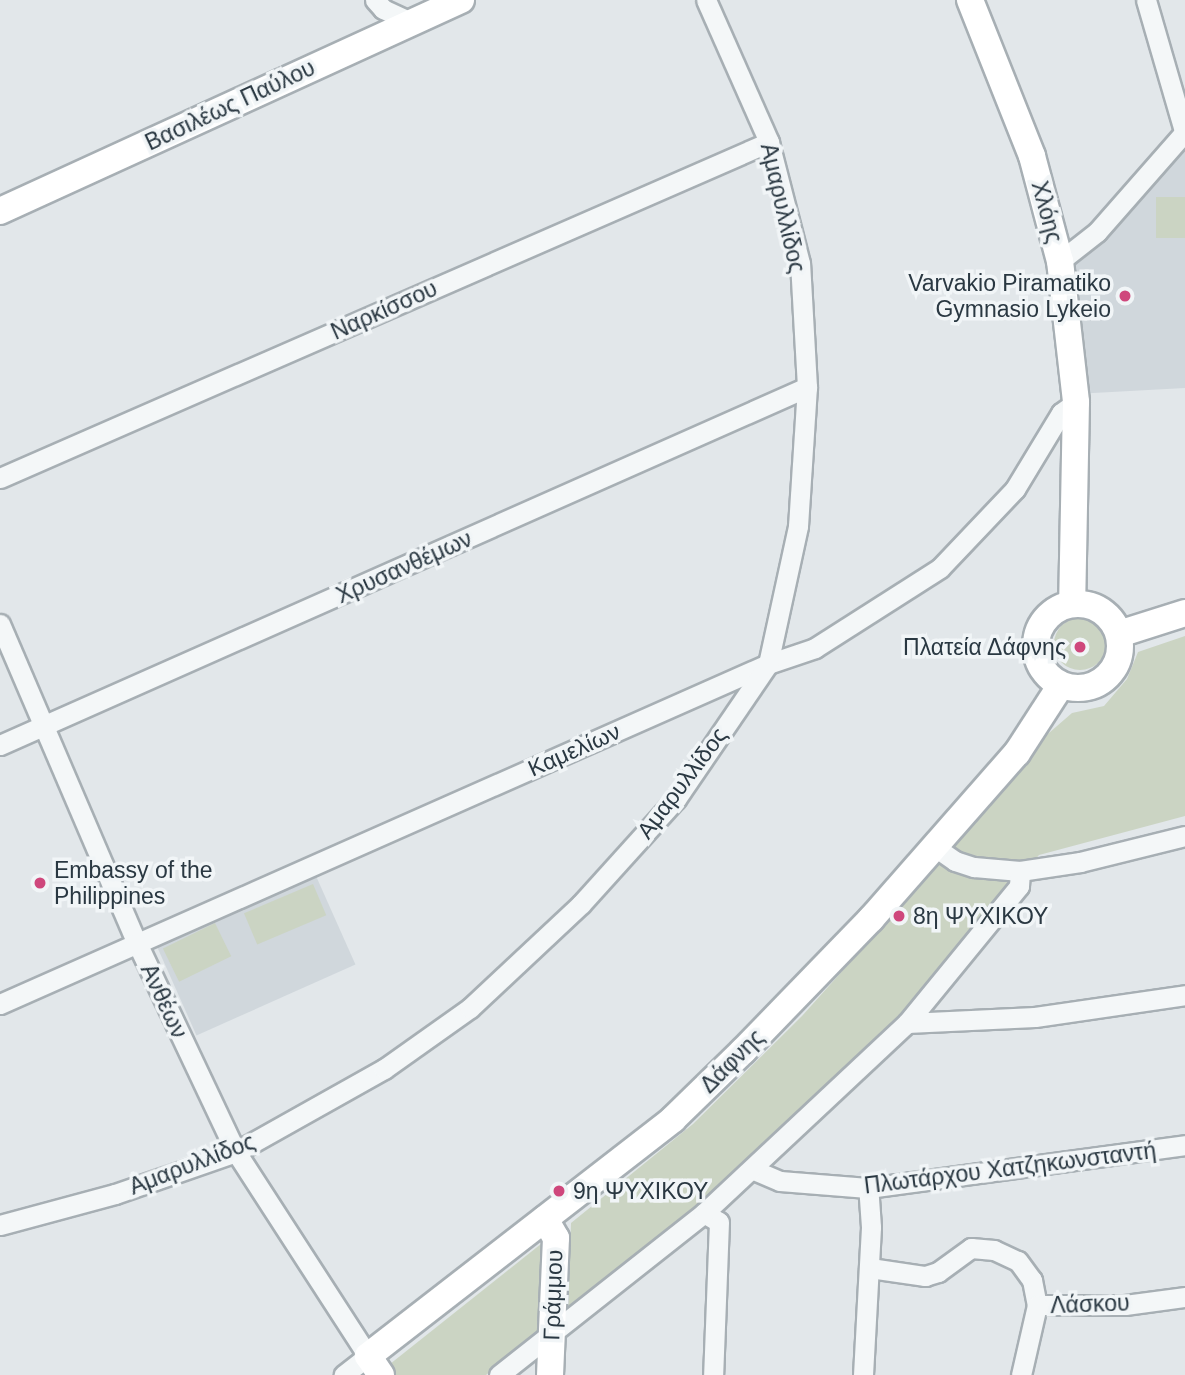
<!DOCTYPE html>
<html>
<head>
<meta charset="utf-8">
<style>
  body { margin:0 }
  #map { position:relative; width:1185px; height:1375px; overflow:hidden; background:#e2e7ea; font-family:Helvetica,sans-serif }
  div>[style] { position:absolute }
  .built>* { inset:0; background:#d0d7dc; transform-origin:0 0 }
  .green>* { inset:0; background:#cbd4c3; transform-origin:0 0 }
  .round { border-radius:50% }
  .roads { filter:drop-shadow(2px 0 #a7afb4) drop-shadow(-2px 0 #a7afb4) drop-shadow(0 2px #a7afb4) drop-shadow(0 -2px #a7afb4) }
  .street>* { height:19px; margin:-9.5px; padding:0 9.5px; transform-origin:9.5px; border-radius:9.5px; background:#f4f7f8 }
  .secondary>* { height:26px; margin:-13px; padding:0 13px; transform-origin:13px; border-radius:13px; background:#fff }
  .secondary>.ring { margin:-13px; padding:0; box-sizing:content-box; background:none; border:26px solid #fff; border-radius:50% }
  .dots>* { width:19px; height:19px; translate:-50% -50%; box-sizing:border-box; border:4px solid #f1f5f7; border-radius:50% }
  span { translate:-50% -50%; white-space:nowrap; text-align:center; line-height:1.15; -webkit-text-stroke:7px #f1f5f7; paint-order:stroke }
  .street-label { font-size:23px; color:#2a3842 }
  .poi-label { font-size:23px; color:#2a3842 }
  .right { translate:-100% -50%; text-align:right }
  .left { translate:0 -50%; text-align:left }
</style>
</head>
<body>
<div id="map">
  <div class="built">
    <div style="clip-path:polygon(1185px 139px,1185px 388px,1075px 394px,1061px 264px)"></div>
    <div style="left:316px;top:876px;width:97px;height:174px;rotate:66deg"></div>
  </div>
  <div class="green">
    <div style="left:1185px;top:197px;width:41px;height:29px;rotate:90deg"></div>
    <div class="round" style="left:1054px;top:618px;width:52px;height:52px"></div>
    <div style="clip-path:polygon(1185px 636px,1185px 816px,1039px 855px,897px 1021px,802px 1113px,667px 1234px,568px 1308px,571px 1223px,693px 1124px,802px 1016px,931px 872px,1042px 739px,1072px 713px,1104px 706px,1127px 679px,1138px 652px)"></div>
    <div style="left:313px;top:884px;width:34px;height:75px;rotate:67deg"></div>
    <div style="left:215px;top:923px;width:37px;height:58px;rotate:64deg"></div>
    <div style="clip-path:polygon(546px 1240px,546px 1327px,486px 1375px,390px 1375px,385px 1368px)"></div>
  </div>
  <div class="roads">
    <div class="street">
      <div style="left:375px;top:0;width:12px;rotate:48deg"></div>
      <div style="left:383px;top:9px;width:31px;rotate:25deg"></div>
      <div style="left:1146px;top:0;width:140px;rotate:73.8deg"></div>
      <div style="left:1060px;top:261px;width:47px;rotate:-38.1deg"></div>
      <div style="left:1097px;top:232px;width:132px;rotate:-48.7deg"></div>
      <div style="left:0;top:478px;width:839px;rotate:-23.6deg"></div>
      <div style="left:0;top:624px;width:347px;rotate:66.8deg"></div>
      <div style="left:137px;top:943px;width:231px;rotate:64.7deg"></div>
      <div style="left:236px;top:1152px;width:243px;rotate:57.1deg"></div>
      <div style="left:368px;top:1356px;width:31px;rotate:142deg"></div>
      <div style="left:0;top:745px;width:883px;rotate:-23.92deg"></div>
      <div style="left:935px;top:847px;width:24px;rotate:35deg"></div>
      <div style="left:955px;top:861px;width:20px;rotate:18deg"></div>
      <div style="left:974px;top:867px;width:46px;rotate:5deg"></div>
      <div style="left:1020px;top:871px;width:61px;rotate:-8.5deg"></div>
      <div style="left:1080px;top:862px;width:108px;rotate:-13.9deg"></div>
      <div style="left:0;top:1004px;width:840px;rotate:-23.88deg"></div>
      <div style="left:768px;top:664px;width:50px;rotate:-18.8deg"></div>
      <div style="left:815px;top:648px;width:148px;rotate:-32.6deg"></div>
      <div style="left:940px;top:568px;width:109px;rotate:-46.5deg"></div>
      <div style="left:1015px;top:489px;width:89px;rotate:-58.8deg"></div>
      <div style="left:1061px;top:413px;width:19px;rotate:-36deg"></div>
      <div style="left:907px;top:1023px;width:128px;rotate:-2.7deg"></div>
      <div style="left:1035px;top:1017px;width:152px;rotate:-8.3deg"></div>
      <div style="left:754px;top:1170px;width:28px;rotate:23deg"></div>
      <div style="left:780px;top:1181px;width:88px;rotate:4.5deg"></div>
      <div style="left:868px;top:1188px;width:320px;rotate:-7.7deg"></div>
      <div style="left:704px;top:1213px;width:17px;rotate:31deg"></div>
      <div style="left:719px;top:1222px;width:153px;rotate:92.2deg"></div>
      <div style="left:0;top:1225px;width:119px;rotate:-15.1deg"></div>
      <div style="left:115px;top:1194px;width:128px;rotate:-19.1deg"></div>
      <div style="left:236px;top:1152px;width:170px;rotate:-29.3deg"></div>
      <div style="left:384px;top:1069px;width:105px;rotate:-35.3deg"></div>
      <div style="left:470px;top:1008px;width:152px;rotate:-43.1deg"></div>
      <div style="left:581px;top:904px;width:142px;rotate:-47.9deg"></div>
      <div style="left:676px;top:799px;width:163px;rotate:-55.7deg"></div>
      <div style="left:768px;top:664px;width:141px;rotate:-77.7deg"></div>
      <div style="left:798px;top:526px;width:139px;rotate:-86.3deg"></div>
      <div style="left:807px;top:387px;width:124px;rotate:-93.2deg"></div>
      <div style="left:800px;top:263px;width:125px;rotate:-104.4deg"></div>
      <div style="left:769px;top:142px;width:155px;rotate:-113.9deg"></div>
      <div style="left:870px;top:1268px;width:56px;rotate:8.3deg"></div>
      <div style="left:925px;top:1276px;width:14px;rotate:-17deg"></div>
      <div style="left:938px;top:1272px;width:41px;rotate:-36deg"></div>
      <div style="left:971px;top:1248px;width:23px;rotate:5deg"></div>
      <div style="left:994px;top:1250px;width:26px;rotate:25deg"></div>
      <div style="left:1018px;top:1261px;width:24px;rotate:54deg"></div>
      <div style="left:1032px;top:1280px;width:25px;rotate:79deg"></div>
      <div style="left:1037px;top:1305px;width:88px"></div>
      <div style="left:1125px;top:1305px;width:61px;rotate:-7.6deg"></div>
      <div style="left:499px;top:1375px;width:261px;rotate:-38.3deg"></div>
      <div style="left:704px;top:1213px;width:278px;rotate:-43.1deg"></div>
      <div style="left:907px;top:1023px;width:177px;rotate:-50.7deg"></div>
      <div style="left:1019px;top:886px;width:15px;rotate:-86deg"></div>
      <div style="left:863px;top:1375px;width:148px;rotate:-86.9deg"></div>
      <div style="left:871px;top:1227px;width:39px;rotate:-94deg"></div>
      <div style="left:1021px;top:1375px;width:72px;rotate:-77.1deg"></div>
    </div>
    <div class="secondary">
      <div style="left:970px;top:0;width:168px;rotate:68.3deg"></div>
      <div style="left:1032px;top:156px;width:109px;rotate:75.1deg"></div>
      <div style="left:1060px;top:261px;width:142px;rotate:83.5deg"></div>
      <div style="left:1076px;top:402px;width:201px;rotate:91.1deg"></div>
      <div style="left:0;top:211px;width:507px;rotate:-24.59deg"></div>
      <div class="ring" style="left:1036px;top:604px;width:58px;height:58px"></div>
      <div style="left:1119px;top:634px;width:69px;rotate:-17.7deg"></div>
      <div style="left:545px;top:1219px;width:22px;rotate:60deg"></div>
      <div style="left:556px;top:1238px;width:137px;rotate:92.5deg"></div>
      <div style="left:381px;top:1375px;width:23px;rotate:-124deg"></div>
      <div style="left:368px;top:1356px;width:386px;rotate:-37.8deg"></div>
      <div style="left:673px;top:1119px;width:98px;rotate:-44.2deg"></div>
      <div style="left:743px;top:1051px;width:184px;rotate:-45.9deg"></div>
      <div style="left:871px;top:919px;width:221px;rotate:-48.7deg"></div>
      <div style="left:1017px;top:753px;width:81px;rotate:-57.1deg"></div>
    </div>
  </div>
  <div class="dots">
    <div style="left:1125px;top:296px;background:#cf477c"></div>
    <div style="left:1080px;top:647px;background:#cf477c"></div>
    <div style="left:40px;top:883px;background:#cf477c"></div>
    <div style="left:899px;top:916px;background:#cf477c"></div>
    <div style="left:559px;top:1191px;background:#cf477c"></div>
  </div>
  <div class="street-label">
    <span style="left:230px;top:105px;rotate:-25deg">Βασιλέως Παύλου</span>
    <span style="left:783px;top:208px;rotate:77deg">Αμαρυλλίδος</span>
    <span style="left:1047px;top:212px;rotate:75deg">Χλόης</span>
    <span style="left:384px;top:310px;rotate:-24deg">Ναρκίσσου</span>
    <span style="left:404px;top:567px;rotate:-24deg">Χρυσανθέμων</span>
    <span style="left:574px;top:750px;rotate:-24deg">Καμελίων</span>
    <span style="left:682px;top:783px;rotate:-53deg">Αμαρυλλίδος</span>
    <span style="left:164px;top:1001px;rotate:65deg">Ανθέων</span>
    <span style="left:732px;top:1061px;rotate:-45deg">Δάφνης</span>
    <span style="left:192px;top:1164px;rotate:-21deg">Αμαρυλλίδος</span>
    <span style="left:1010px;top:1168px;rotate:-7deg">Πλωτάρχου Χατζηκωνσταντή</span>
    <span style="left:553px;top:1295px;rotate:-88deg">Γράμμου</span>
    <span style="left:1090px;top:1304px;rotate:-2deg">Λάσκου</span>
  </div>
  <div class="poi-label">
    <span class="right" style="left:1111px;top:296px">Varvakio Piramatiko<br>Gymnasio Lykeio</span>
    <span class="right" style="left:1066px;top:647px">Πλατεία Δάφνης</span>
    <span class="left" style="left:54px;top:883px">Embassy of the<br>Philippines</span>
    <span class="left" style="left:913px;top:916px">8η ΨΥΧΙΚΟΥ</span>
    <span class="left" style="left:573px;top:1191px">9η ΨΥΧΙΚΟΥ</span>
  </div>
</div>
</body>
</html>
